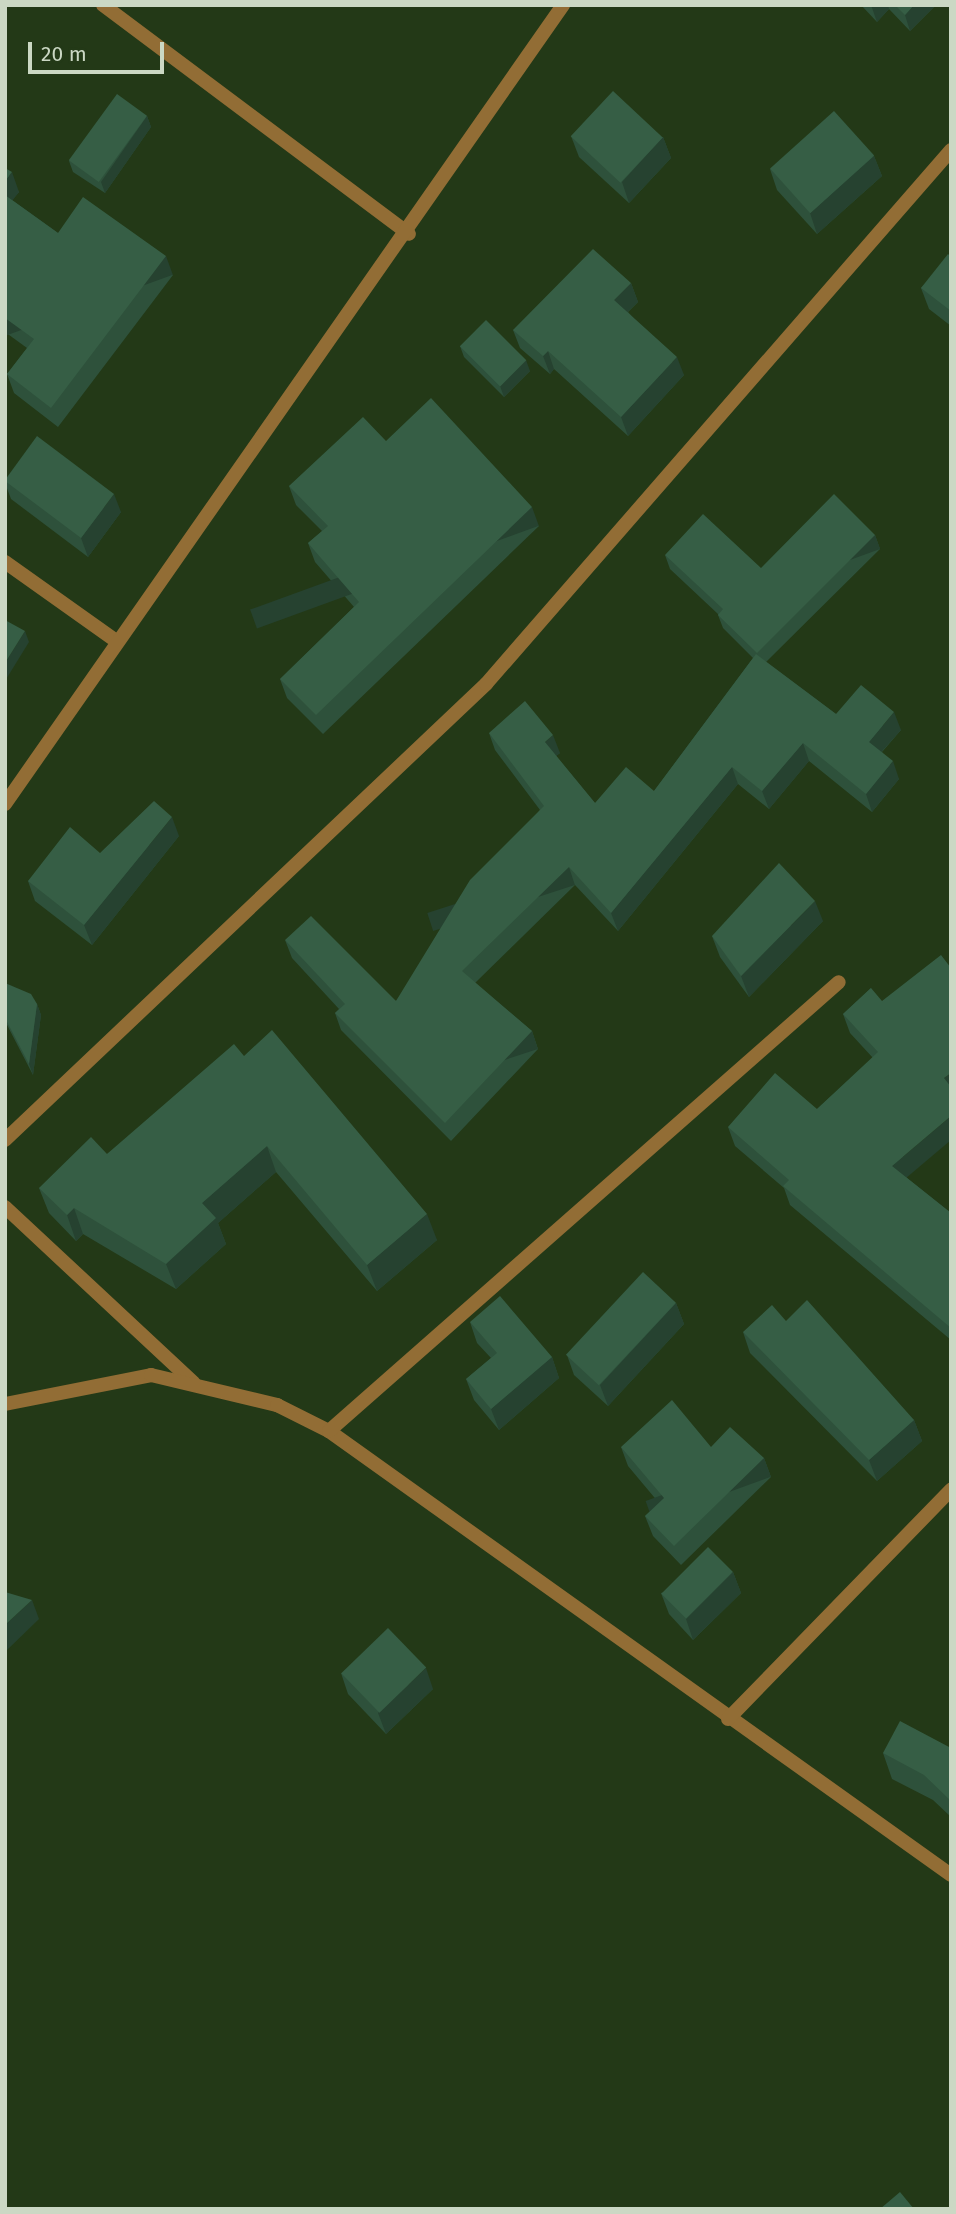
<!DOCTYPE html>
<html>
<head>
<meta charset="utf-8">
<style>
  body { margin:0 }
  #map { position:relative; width:956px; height:2214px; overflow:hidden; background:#233917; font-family:"Fira Sans",sans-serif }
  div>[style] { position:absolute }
  .minor>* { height:14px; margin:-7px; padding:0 7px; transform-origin:7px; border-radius:7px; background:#926d35 }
  .wall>* { inset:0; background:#2e513b }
  .shaded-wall>* { inset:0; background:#264230; transform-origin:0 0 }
  .building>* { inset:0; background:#365e45; transform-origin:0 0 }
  span { translate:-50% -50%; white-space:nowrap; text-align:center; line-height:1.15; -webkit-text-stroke:7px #233917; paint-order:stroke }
  .frame { position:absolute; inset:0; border:7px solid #cbd8c4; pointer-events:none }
  .scale { position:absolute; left:28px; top:42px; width:136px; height:32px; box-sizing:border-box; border:4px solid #cbd8c4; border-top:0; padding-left:9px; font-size:21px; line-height:24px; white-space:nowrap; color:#cbd8c4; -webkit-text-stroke:5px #233917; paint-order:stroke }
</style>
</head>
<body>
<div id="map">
  <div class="minor">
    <div style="left:103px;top:5px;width:382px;rotate:36.8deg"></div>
    <div style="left:5px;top:562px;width:136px;rotate:35.4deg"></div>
    <div style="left:5px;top:804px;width:975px;rotate:-55.07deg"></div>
    <div style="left:5px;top:1140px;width:663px;rotate:-43.47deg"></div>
    <div style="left:486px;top:684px;width:708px;rotate:-48.95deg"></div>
    <div style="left:5px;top:1207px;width:258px;rotate:43deg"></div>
    <div style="left:5px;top:1404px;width:149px;rotate:-11.2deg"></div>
    <div style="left:151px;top:1375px;width:130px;rotate:13.4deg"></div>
    <div style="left:277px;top:1405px;width:58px;rotate:26.6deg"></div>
    <div style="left:329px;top:1431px;width:764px;rotate:35.52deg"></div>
    <div style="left:329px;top:1431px;width:679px;rotate:-41.36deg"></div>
    <div style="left:728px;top:1719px;width:320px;rotate:-45.8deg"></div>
  </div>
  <div class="wall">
    <div style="clip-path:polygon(861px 5px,936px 5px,910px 31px,889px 9px,877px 22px)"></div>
    <div style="clip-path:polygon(147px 116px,151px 127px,105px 193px,73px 172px,69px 161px)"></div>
    <div style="clip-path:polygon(571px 136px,663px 137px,671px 158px,629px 203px,579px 157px)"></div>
    <div style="clip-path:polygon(874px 156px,882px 176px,817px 234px,777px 190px,770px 169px)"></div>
    <div style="clip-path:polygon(5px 168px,19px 192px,12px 200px,58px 233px,173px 275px,58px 427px,14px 393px,7px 374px,27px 348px,5px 332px)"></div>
    <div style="clip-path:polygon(951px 257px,951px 326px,929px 309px,921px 288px)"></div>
    <div style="clip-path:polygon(631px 283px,638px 302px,628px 312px,684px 375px,628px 436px,554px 369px,550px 374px,520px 348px,513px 330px)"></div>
    <div style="clip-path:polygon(460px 346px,530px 371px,504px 397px,464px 357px)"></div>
    <div style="clip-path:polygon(386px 441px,539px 526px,323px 734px,287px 698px,280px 679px,354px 607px,315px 562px,308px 543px,322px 531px,296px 505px,289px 486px)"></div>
    <div style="clip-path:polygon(5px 480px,121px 512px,88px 557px,11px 499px,5px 483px)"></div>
    <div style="clip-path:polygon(875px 535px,880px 549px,766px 662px,836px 714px,901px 730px,882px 752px,899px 779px,872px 812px,809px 761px,769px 809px,738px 784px,618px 931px,575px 885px,475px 983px,532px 1031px,538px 1049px,451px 1141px,341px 1030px,335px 1013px,339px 1009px,292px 958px,285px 940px,396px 1001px,540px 810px,495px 750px,489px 733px,560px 753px,556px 756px,595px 803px,654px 791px,753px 658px,723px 628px,718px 615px,718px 614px,670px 569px,665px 555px,761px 568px)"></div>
    <div style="clip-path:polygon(179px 836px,92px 945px,35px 901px,28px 881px)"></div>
    <div style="clip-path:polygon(823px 921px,749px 997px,720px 957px,712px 936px)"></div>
    <div style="clip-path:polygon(5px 983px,37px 1004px,41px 1015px,33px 1075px,5px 1021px)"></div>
    <div style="clip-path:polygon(871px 988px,907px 1178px,951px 1213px,951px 1340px,790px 1205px,784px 1188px,735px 1146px,728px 1127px,817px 1109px,873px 1058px,850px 1033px,843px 1014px)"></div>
    <div style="clip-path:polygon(244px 1056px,437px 1240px,377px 1291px,276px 1172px,218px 1223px,226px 1244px,176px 1289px,83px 1234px,76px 1241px,49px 1213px,39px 1188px,107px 1154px)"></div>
    <div style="clip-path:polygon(676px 1303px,684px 1324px,608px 1406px,574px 1375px,567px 1355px)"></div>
    <div style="clip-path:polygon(470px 1322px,552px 1357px,559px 1378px,499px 1430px,474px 1400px,466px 1379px,491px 1358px,477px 1343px)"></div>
    <div style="clip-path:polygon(743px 1332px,914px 1420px,922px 1441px,877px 1481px,750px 1353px)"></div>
    <div style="clip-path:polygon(621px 1447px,711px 1447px,764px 1458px,771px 1477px,681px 1565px,653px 1536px,645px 1516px,659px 1503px,628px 1466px)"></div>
    <div style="clip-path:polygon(733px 1572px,741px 1593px,693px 1640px,669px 1614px,661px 1593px)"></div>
    <div style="clip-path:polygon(341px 1673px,433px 1689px,386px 1734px,348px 1694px)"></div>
    <div style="clip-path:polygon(951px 1748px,951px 1817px,933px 1800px,892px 1779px,883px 1753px)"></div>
  </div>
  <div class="shaded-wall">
    <div style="clip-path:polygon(871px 5px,888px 5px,889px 9px,877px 22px)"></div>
    <div style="clip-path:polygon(914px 5px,936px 5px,910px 31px,905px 15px)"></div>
    <div style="clip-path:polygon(147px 116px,151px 127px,105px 193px,101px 182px)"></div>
    <div style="clip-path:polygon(663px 137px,671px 158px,629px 203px,622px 182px)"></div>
    <div style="clip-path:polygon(874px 156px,882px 176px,817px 234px,810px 213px)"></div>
    <div style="clip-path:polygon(12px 172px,19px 192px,5px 210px,5px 181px)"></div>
    <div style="left:166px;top:256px;width:20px;height:191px;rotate:70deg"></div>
    <div style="clip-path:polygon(631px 283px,638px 302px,621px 318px,614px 300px)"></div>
    <div style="clip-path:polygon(548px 351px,554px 369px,550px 374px,543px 356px)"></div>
    <div style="clip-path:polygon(677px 357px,684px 375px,628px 436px,621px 417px)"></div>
    <div style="clip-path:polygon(526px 360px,530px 371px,504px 397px,500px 386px)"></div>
    <div style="clip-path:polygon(114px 494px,121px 512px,88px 557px,81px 538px)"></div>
    <div style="left:532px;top:507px;width:20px;height:300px;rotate:70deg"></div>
    <div style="left:875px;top:535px;width:15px;height:167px;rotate:70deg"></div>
    <div style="clip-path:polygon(25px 631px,29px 642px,5px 681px,5px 663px)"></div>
    <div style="clip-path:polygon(894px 712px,901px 730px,875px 759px,869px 742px)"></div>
    <div style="clip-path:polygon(553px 735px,560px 753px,551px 760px,545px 742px)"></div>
    <div style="clip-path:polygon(803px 743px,809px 761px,769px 809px,762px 791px)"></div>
    <div style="clip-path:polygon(893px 761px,899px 779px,872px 812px,866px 794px)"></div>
    <div style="clip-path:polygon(732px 767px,738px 784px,618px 931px,611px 913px)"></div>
    <div style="clip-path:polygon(172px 817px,179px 836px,92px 945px,84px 925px)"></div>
    <div style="left:569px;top:867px;width:19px;height:149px;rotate:72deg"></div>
    <div style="clip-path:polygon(815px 901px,823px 921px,749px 997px,741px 976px)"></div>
    <div style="clip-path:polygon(37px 1004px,41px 1015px,33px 1075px,29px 1064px)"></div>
    <div style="left:532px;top:1031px;width:19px;height:127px;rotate:72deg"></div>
    <div style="clip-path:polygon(951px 1073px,951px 1097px,944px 1078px)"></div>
    <div style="clip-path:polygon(951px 1116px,951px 1140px,899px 1184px,892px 1166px)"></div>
    <div style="clip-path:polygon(267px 1146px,276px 1172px,218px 1223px,226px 1244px,176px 1289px,166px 1264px,202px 1203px)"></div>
    <div style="clip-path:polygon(74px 1208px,83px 1234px,76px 1241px,67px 1215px)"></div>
    <div style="clip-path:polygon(427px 1214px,437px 1240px,377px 1291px,367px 1265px)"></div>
    <div style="clip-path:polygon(676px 1303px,684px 1324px,608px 1406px,600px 1385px)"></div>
    <div style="clip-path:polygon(552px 1357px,559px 1378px,499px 1430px,491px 1409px)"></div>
    <div style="clip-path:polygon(914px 1420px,922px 1441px,877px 1481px,869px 1460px)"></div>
    <div style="left:764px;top:1458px;width:20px;height:126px;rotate:70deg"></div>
    <div style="clip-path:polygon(733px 1572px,741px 1593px,693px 1640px,686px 1619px)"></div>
    <div style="clip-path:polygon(32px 1600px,39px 1619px,5px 1652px,5px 1625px)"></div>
    <div style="clip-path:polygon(426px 1668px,433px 1689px,386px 1734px,378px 1713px)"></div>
  </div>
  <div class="building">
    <div style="clip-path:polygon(895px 5px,914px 5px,905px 15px)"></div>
    <div style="left:613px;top:91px;width:68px;height:62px;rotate:43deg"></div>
    <div style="left:117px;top:94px;width:37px;height:82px;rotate:36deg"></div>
    <div style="left:834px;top:111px;width:60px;height:86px;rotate:48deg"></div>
    <div style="clip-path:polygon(5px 168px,12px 172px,5px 181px)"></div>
    <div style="clip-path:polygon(5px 195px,58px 233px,83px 197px,166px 256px,51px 408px,7px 374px,34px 339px,5px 318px)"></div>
    <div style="clip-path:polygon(593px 249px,631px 283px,614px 300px,677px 357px,621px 417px,548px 351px,543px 356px,513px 330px)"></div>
    <div style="clip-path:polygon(948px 254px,951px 257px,951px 311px,921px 288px)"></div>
    <div style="left:486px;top:320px;width:57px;height:37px;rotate:45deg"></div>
    <div style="clip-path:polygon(431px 398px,532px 507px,316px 715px,280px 679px,359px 602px,308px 543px,328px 526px,289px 486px,363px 417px,386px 441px)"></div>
    <div style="clip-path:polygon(37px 436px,114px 494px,81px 538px,5px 481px,5px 480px)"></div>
    <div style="clip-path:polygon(834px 494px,875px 535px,757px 653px,718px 615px,723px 609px,665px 555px,703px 514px,761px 568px)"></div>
    <div style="clip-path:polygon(5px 620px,25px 631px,5px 663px)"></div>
    <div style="clip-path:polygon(756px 654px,836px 714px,861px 685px,894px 712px,869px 742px,893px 761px,866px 794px,803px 743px,762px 791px,732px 767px,611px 913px,569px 867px,462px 971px,532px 1031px,445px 1123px,335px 1013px,345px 1004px,285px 940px,311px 916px,396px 1001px,470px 880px,544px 806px,489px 733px,525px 701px,553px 735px,545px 742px,595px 803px,626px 767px,654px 791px)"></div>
    <div style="clip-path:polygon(154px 801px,172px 817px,84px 925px,28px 881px,70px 827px,100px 853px)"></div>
    <div style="clip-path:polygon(779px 863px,815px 901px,741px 976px,712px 936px)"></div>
    <div style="clip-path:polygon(941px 955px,951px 968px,951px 1073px,944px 1078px,951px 1087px,951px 1116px,892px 1166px,951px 1213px,951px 1328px,783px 1186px,789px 1180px,728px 1127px,775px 1073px,817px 1109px,878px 1052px,843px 1014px,871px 988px,882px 1001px)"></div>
    <div style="clip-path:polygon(5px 983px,31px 994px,37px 1004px,29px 1064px,5px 1018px)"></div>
    <div style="clip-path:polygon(272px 1030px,427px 1214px,367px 1265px,267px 1146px,202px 1203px,216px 1218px,166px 1264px,74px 1208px,67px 1215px,39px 1188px,91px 1137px,107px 1154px,234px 1044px,244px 1056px)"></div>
    <div style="left:643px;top:1272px;width:45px;height:113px;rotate:43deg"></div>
    <div style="clip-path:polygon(500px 1296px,552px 1357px,491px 1409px,466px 1379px,497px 1353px,470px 1322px)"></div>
    <div style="clip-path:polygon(807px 1300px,914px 1420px,869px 1460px,743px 1332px,772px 1305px,786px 1321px)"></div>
    <div style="clip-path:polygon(672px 1400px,711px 1447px,730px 1427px,764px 1458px,674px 1546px,645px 1516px,664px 1498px,621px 1447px)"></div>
    <div style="left:708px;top:1547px;width:35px;height:66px;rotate:45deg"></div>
    <div style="clip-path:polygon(5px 1592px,32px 1600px,5px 1625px)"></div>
    <div style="left:388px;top:1628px;width:55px;height:65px;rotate:46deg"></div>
    <div style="clip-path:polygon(900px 1721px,951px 1748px,951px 1801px,924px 1775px,883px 1753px)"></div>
    <div style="clip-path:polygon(900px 2192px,914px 2209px,880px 2209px)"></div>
  </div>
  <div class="frame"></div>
  <div class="scale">20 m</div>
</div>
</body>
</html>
